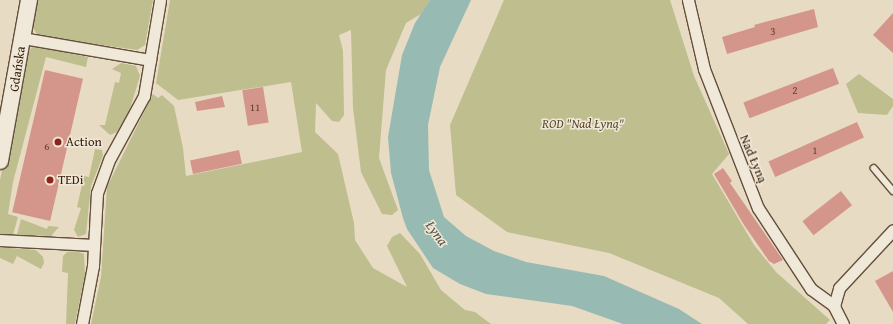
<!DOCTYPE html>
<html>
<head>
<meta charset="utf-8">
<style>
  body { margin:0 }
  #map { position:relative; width:893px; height:324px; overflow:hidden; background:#e8dbc3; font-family:"Gentium Book Plus",serif }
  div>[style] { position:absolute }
  .green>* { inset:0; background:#bebe8f }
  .water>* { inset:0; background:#97bbb2 }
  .building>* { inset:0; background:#d4968a; transform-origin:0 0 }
  .roads { filter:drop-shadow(1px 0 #644f3b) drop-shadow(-1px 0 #644f3b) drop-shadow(0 1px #644f3b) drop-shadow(0 -1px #644f3b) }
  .lane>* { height:5.5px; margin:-2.75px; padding:0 2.75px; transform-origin:2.75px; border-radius:2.75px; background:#f0e8d8 }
  .street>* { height:11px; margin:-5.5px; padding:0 5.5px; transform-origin:5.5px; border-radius:5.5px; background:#f0e8d8 }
  .secondary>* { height:16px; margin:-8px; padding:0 8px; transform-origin:8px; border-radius:8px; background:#f0e8d8 }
  .dots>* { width:11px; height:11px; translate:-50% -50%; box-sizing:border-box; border:2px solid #f0e8d8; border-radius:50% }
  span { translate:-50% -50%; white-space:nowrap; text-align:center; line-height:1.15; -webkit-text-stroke:3px #f0e8d8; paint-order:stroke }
  .number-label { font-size:11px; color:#5f3e2d }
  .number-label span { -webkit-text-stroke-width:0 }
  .street-label { font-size:13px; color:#38200e }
  .park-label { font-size:13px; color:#5a482e; font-style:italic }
  .poi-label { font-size:13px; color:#38200e }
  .left { translate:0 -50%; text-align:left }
  .water-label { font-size:14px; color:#544e3f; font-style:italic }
</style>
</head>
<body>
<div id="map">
  <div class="green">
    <div style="clip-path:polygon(35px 0,153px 0,145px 45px,137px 50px,38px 36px,31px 25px)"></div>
    <div style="clip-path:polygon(170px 0,430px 0,421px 14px,406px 23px,386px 70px,379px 158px,398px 210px,392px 215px,382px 214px,361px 172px,353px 108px,351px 30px,339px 35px,343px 51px,344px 115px,339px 122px,332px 121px,316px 103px,315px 132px,338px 154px,354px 223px,355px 240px,373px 268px,407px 287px,387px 246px,392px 237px,400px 233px,420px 254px,441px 290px,465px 310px,475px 312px,491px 324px,91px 324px,101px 277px,107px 187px,153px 94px,158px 98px,162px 95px,174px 106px,183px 148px,186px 176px,302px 152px,291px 82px,178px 100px,156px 83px)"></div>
    <div style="clip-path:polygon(504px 0,670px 0,694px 76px,729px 154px,712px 174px,754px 245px,776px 272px,830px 320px,826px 324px,748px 324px,719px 298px,609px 253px,507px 232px,456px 195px,450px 125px)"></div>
    <div style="clip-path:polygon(33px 46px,88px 57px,86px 67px,46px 57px,13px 182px,8px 214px,18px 217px,13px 235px,0 235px,0 180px,27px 53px)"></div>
    <div style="clip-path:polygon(121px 63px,136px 66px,140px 76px,130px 109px,117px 132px,110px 135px,99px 125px,105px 125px,115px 82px,119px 83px,121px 73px,112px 69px)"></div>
    <div style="clip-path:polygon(859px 74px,893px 99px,893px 106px,887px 115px,858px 113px,846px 84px)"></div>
    <div style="clip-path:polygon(95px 149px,102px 150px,103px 156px,91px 186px,86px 234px,78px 237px,74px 230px,81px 208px,77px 207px,84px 176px,89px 177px)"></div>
    <div style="clip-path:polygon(21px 219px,47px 229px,48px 226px,59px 227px,51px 236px,17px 235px)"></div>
    <div style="clip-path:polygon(0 247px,36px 250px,43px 257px,44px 263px,41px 269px,17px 256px,13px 264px,0 258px)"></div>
    <div style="clip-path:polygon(75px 251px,84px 254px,85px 275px,75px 324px,66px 324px,68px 273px,62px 272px,63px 256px,67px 252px)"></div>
  </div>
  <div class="water">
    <div style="clip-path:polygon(430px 0,471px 0,440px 67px,428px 125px,429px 170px,444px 217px,466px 236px,494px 251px,526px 262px,604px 276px,679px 309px,702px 324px,623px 324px,572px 306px,486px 294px,460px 284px,433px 268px,407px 229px,403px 218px,391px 173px,388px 137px,402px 55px,415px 23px)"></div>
  </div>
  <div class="building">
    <div style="clip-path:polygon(814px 9px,818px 27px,727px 54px,722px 37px,755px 27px,754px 25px)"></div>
    <div style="clip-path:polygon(893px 13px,893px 53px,873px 35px)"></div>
    <div style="left:833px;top:68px;width:17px;height:96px;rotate:69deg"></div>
    <div style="left:45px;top:70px;width:39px;height:146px;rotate:13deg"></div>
    <div style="left:263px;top:87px;width:36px;height:21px;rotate:81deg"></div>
    <div style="clip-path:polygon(222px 96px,225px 107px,197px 111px,195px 102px)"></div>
    <div style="left:857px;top:122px;width:17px;height:97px;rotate:66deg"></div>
    <div style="left:239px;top:150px;width:14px;height:50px;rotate:78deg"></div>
    <div style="clip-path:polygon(723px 168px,732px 181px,730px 183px,783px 260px,774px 264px,769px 261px,744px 225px,714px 174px)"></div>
    <div style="left:841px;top:191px;width:18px;height:49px;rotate:52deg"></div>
    <div style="clip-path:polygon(893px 271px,893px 312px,875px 281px)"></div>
  </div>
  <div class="roads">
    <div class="lane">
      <div style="left:874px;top:168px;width:30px;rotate:50deg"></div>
    </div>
    <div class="street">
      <div style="left:688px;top:0;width:71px;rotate:76.9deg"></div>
      <div style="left:704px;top:69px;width:149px;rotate:68.8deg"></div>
      <div style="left:758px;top:208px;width:97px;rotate:56.8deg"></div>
      <div style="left:811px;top:289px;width:29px;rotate:36deg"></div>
      <div style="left:23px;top:38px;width:129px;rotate:9.8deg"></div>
      <div style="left:0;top:240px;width:94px;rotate:3deg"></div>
      <div style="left:82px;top:324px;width:59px;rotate:-79.3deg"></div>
      <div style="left:93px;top:266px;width:73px;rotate:-86.9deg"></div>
      <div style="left:97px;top:193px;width:37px;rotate:-70deg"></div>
      <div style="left:110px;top:158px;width:71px;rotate:-61.3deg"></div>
      <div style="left:144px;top:96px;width:97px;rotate:-80.5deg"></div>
      <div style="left:843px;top:324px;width:20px;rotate:-117deg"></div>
      <div style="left:834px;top:306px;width:19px;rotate:-74deg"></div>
      <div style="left:839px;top:288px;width:79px;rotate:-47deg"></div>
    </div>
    <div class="secondary">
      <div style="left:0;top:161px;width:164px;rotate:-79.8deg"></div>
    </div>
  </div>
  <div class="dots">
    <div style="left:58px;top:142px;background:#8f2418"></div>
    <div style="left:50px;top:180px;background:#8f2418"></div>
  </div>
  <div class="number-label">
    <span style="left:773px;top:31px">3</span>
    <span style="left:795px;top:90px">2</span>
    <span style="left:255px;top:107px">11</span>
    <span style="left:47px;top:146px">6</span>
    <span style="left:815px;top:150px">1</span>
  </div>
  <div class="street-label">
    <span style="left:18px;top:69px;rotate:-81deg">Gdańska</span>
    <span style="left:753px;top:159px;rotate:67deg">Nad Łyną</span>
  </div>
  <div class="park-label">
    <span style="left:583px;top:124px">ROD "Nad Łyną"</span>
  </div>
  <div class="poi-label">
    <span class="left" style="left:66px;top:142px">Action</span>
    <span class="left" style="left:58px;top:180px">TEDi</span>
  </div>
  <div class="water-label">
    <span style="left:437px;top:233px;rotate:54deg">Łyna</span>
  </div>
</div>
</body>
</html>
